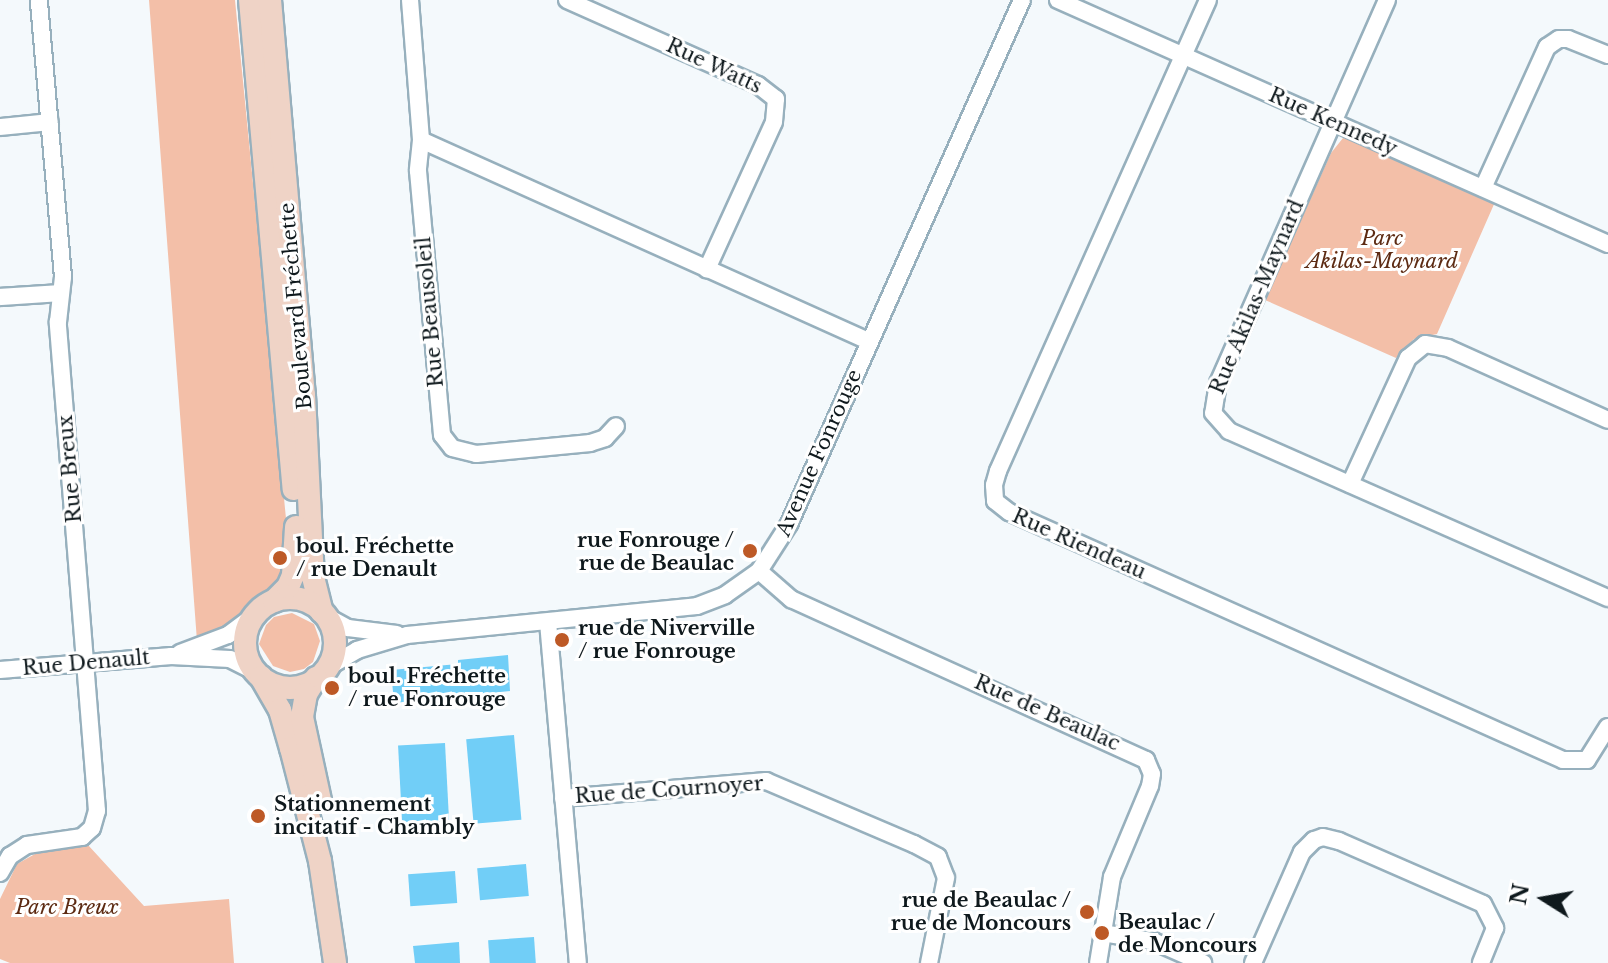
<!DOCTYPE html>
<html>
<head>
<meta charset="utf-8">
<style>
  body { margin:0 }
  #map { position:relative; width:1608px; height:963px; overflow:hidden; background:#f4f9fc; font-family:"Libre Baskerville",serif }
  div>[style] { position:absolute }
  .green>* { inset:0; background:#f3bfa8 }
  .building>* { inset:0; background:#71cef7; transform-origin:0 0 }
  .roads { filter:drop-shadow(2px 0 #97b0bd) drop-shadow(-2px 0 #97b0bd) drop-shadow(0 2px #97b0bd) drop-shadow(0 -2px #97b0bd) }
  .minor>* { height:16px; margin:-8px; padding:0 8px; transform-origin:8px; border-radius:8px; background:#fff }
  .secondary>* { height:22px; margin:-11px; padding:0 11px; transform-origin:11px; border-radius:11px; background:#efd3c6 }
  .secondary>.ring { margin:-11px; padding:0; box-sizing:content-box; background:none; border:22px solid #efd3c6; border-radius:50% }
  .dots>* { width:22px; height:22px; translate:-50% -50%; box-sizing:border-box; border:4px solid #fff; border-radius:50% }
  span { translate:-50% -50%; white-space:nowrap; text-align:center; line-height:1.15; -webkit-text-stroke:6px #fff; paint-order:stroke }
  .street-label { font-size:20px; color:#0f191d }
  .park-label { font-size:20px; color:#5d2b13; font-style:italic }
  .poi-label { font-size:20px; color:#0f191d; font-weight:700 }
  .right { translate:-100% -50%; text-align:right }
  .left { translate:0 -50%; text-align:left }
  .north { position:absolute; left:1504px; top:859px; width:80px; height:80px; -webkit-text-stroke:6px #fff; paint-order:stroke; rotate:281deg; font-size:22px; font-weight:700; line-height:32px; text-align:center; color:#0f191d }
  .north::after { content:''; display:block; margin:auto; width:28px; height:36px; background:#0f191d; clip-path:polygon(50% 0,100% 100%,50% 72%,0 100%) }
</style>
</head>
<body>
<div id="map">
  <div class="green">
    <div style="clip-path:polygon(149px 0,235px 0,289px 549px,279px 588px,261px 596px,233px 622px,197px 641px)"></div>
    <div style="clip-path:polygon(1343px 138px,1355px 140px,1495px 202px,1437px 334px,1414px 339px,1396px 358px,1265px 300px,1331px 153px)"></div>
    <div style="clip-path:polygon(292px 613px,314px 624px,320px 641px,313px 662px,304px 669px,290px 672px,273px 666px,259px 644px,266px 625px,274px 617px)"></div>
    <div style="clip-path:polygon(88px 845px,144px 906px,229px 899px,234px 963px,10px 963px,0 959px,0 899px,17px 864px,35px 854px)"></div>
  </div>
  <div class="building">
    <div style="clip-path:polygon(508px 655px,510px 691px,394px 703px,391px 670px,458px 664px,458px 660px)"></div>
    <div style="left:514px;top:735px;width:85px;height:48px;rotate:85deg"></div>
    <div style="left:445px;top:743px;width:82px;height:47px;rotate:87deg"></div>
    <div style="left:526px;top:864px;width:32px;height:49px;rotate:85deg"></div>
    <div style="left:455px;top:871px;width:32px;height:47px;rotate:86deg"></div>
    <div style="left:534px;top:937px;width:26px;height:46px;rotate:86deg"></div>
    <div style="clip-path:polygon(459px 942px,460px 963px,415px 963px,413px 946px)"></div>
  </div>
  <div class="roads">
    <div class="minor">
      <div style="left:410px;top:0;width:140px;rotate:85.5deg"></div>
      <div style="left:421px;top:140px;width:31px;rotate:96deg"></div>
      <div style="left:418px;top:171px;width:265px;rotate:84.8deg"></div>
      <div style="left:442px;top:435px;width:16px;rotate:52deg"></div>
      <div style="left:452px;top:448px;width:25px;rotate:14deg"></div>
      <div style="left:476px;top:454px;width:115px;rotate:-5.5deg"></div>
      <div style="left:590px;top:443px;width:16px;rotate:-18deg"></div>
      <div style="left:605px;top:438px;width:16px;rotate:-47deg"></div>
      <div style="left:567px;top:0;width:209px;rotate:24deg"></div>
      <div style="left:758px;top:85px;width:23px;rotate:38deg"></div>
      <div style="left:776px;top:99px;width:23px;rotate:95deg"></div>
      <div style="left:774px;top:122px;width:162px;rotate:114.5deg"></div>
      <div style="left:1058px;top:0;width:602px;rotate:23.92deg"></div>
      <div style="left:1208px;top:0;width:516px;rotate:114.03deg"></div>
      <div style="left:998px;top:471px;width:15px;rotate:106deg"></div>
      <div style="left:994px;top:485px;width:16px;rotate:86deg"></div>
      <div style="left:995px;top:501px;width:18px;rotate:38deg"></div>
      <div style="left:1009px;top:512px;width:607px;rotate:24.12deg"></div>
      <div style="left:1563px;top:760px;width:24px"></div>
      <div style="left:1587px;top:760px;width:39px;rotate:-58deg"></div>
      <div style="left:1387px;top:0;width:419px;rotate:113.8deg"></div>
      <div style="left:1218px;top:383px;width:30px;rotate:99deg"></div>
      <div style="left:1213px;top:413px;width:24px;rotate:48deg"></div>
      <div style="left:1229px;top:431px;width:414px;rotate:23.8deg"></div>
      <div style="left:0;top:127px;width:50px;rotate:-5.7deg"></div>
      <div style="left:421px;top:140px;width:491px;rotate:24.2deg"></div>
      <div style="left:1483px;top:188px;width:155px;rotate:-65.6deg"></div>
      <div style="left:1547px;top:47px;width:14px;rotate:-34deg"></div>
      <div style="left:1559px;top:39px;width:9px"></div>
      <div style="left:1568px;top:39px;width:43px;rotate:21.8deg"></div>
      <div style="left:0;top:297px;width:61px;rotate:-3.8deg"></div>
      <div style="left:1350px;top:484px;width:139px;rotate:-65.3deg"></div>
      <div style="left:1408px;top:358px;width:22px;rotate:-39deg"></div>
      <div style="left:1425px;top:344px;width:23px;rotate:10deg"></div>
      <div style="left:1448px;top:348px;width:175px;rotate:24.2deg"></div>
      <div style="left:759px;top:571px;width:43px;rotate:41.2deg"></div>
      <div style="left:791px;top:599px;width:390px;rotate:24.4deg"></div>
      <div style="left:1146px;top:760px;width:15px;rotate:67deg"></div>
      <div style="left:1152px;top:774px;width:12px;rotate:99deg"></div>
      <div style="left:1150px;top:786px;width:99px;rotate:112.7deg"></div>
      <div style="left:1112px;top:877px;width:87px;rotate:99.2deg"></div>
      <div style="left:326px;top:616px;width:25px;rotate:29deg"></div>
      <div style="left:348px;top:628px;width:49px;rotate:7deg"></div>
      <div style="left:548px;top:622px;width:342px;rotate:85deg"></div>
      <div style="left:180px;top:653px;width:51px;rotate:-20.6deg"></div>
      <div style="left:228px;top:635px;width:31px;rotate:-37deg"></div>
      <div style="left:328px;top:667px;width:34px;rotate:-30deg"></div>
      <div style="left:357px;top:650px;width:52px;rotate:-16.7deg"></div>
      <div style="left:407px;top:635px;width:291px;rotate:-5.7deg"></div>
      <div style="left:697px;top:606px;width:30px;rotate:-21deg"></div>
      <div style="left:725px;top:595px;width:42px;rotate:-35.2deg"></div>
      <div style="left:759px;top:571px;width:56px;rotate:-57.4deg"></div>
      <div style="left:789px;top:524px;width:573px;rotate:-66.03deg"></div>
      <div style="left:0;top:670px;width:172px;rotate:-4.7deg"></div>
      <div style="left:171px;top:656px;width:59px;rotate:2.9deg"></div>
      <div style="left:230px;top:659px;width:29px;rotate:27deg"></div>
      <div style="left:563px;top:798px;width:204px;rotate:-4.8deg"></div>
      <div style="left:766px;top:781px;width:161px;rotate:23.1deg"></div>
      <div style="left:914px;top:844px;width:27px;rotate:28deg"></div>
      <div style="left:938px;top:857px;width:22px;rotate:69deg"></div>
      <div style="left:946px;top:878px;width:87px;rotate:101.3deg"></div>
      <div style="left:0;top:873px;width:20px;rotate:-60deg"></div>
      <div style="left:10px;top:856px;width:20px;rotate:-33deg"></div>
      <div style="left:27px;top:845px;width:56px;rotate:-8.3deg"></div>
      <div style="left:82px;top:837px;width:13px;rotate:-42deg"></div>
      <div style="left:92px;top:828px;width:18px;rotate:-74deg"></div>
      <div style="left:97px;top:811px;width:491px;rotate:-94.6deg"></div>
      <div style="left:58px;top:322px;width:45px;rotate:-83.7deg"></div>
      <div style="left:63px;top:277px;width:278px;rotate:-95deg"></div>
      <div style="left:1102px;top:933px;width:52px;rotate:8.9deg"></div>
      <div style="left:1153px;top:941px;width:55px;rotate:23.7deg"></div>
      <div style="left:1253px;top:963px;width:121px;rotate:-66.2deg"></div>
      <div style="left:1302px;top:852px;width:17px;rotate:-45deg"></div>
      <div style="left:1314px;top:840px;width:9px;rotate:-18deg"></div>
      <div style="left:1323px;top:837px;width:16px;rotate:14deg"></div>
      <div style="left:1339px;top:841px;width:157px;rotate:23.6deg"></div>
      <div style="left:1483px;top:904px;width:27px;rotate:63deg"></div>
      <div style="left:1495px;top:928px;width:38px;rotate:112deg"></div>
    </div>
    <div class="secondary">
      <div style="left:250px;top:0;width:491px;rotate:84.9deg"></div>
      <div style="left:270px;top:0;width:396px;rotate:85.1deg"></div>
      <div style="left:304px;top:395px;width:182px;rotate:87.2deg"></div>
      <div style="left:313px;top:577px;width:36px;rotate:76deg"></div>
      <div class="ring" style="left:245px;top:598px;width:68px;height:68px"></div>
      <div style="left:274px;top:601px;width:20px;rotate:-45deg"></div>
      <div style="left:288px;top:587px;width:13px;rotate:-67deg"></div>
      <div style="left:293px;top:575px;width:48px;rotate:-86.4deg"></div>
      <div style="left:261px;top:677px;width:38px;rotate:60deg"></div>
      <div style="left:280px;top:710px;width:40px;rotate:74deg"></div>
      <div style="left:291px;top:748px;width:117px;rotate:75.6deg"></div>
      <div style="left:320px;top:861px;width:103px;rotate:81.6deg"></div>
      <div style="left:316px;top:678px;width:19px;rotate:122deg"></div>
      <div style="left:306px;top:694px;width:23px;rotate:100deg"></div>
      <div style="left:302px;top:717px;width:85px;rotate:77.8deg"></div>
    </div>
  </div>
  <div class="dots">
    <div style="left:750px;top:551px;background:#bd5926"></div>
    <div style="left:280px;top:558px;background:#bd5926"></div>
    <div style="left:562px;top:640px;background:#bd5926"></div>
    <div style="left:332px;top:688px;background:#bd5926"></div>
    <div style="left:258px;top:816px;background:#bd5926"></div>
    <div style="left:1087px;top:912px;background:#bd5926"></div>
    <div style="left:1102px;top:933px;background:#bd5926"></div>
  </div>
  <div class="street-label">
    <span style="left:714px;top:66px;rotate:25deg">Rue Watts</span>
    <span style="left:1333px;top:122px;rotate:24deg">Rue Kennedy</span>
    <span style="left:1257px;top:297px;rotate:-67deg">Rue Akilas-Maynard</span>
    <span style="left:296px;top:306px;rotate:-95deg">Boulevard Fréchette</span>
    <span style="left:430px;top:312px;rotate:-95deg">Rue Beausoleil</span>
    <span style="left:819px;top:453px;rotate:-66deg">Avenue Fonrouge</span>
    <span style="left:70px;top:469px;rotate:-95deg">Rue Breux</span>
    <span style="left:1079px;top:544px;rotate:24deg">Rue Riendeau</span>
    <span style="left:86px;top:663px;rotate:-5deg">Rue Denault</span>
    <span style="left:1047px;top:713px;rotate:24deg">Rue de Beaulac</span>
    <span style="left:669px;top:790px;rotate:-4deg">Rue de Cournoyer</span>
  </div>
  <div class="park-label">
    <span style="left:1382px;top:250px">Parc<br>Akilas-Maynard</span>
    <span style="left:67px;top:907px">Parc Breux</span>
  </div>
  <div class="poi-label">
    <span class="right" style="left:734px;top:552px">rue Fonrouge /<br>rue de Beaulac</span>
    <span class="left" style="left:296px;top:558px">boul. Fréchette<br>/ rue Denault</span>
    <span class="left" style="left:578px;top:640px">rue de Niverville<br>/ rue Fonrouge</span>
    <span class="left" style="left:348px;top:688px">boul. Fréchette<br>/ rue Fonrouge</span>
    <span class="left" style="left:274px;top:816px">Stationnement<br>incitatif - Chambly</span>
    <span class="right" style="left:1071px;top:912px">rue de Beaulac /<br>rue de Moncours</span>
    <span class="left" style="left:1118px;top:934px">Beaulac /<br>de Moncours</span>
  </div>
  <div class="north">N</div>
</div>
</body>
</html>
